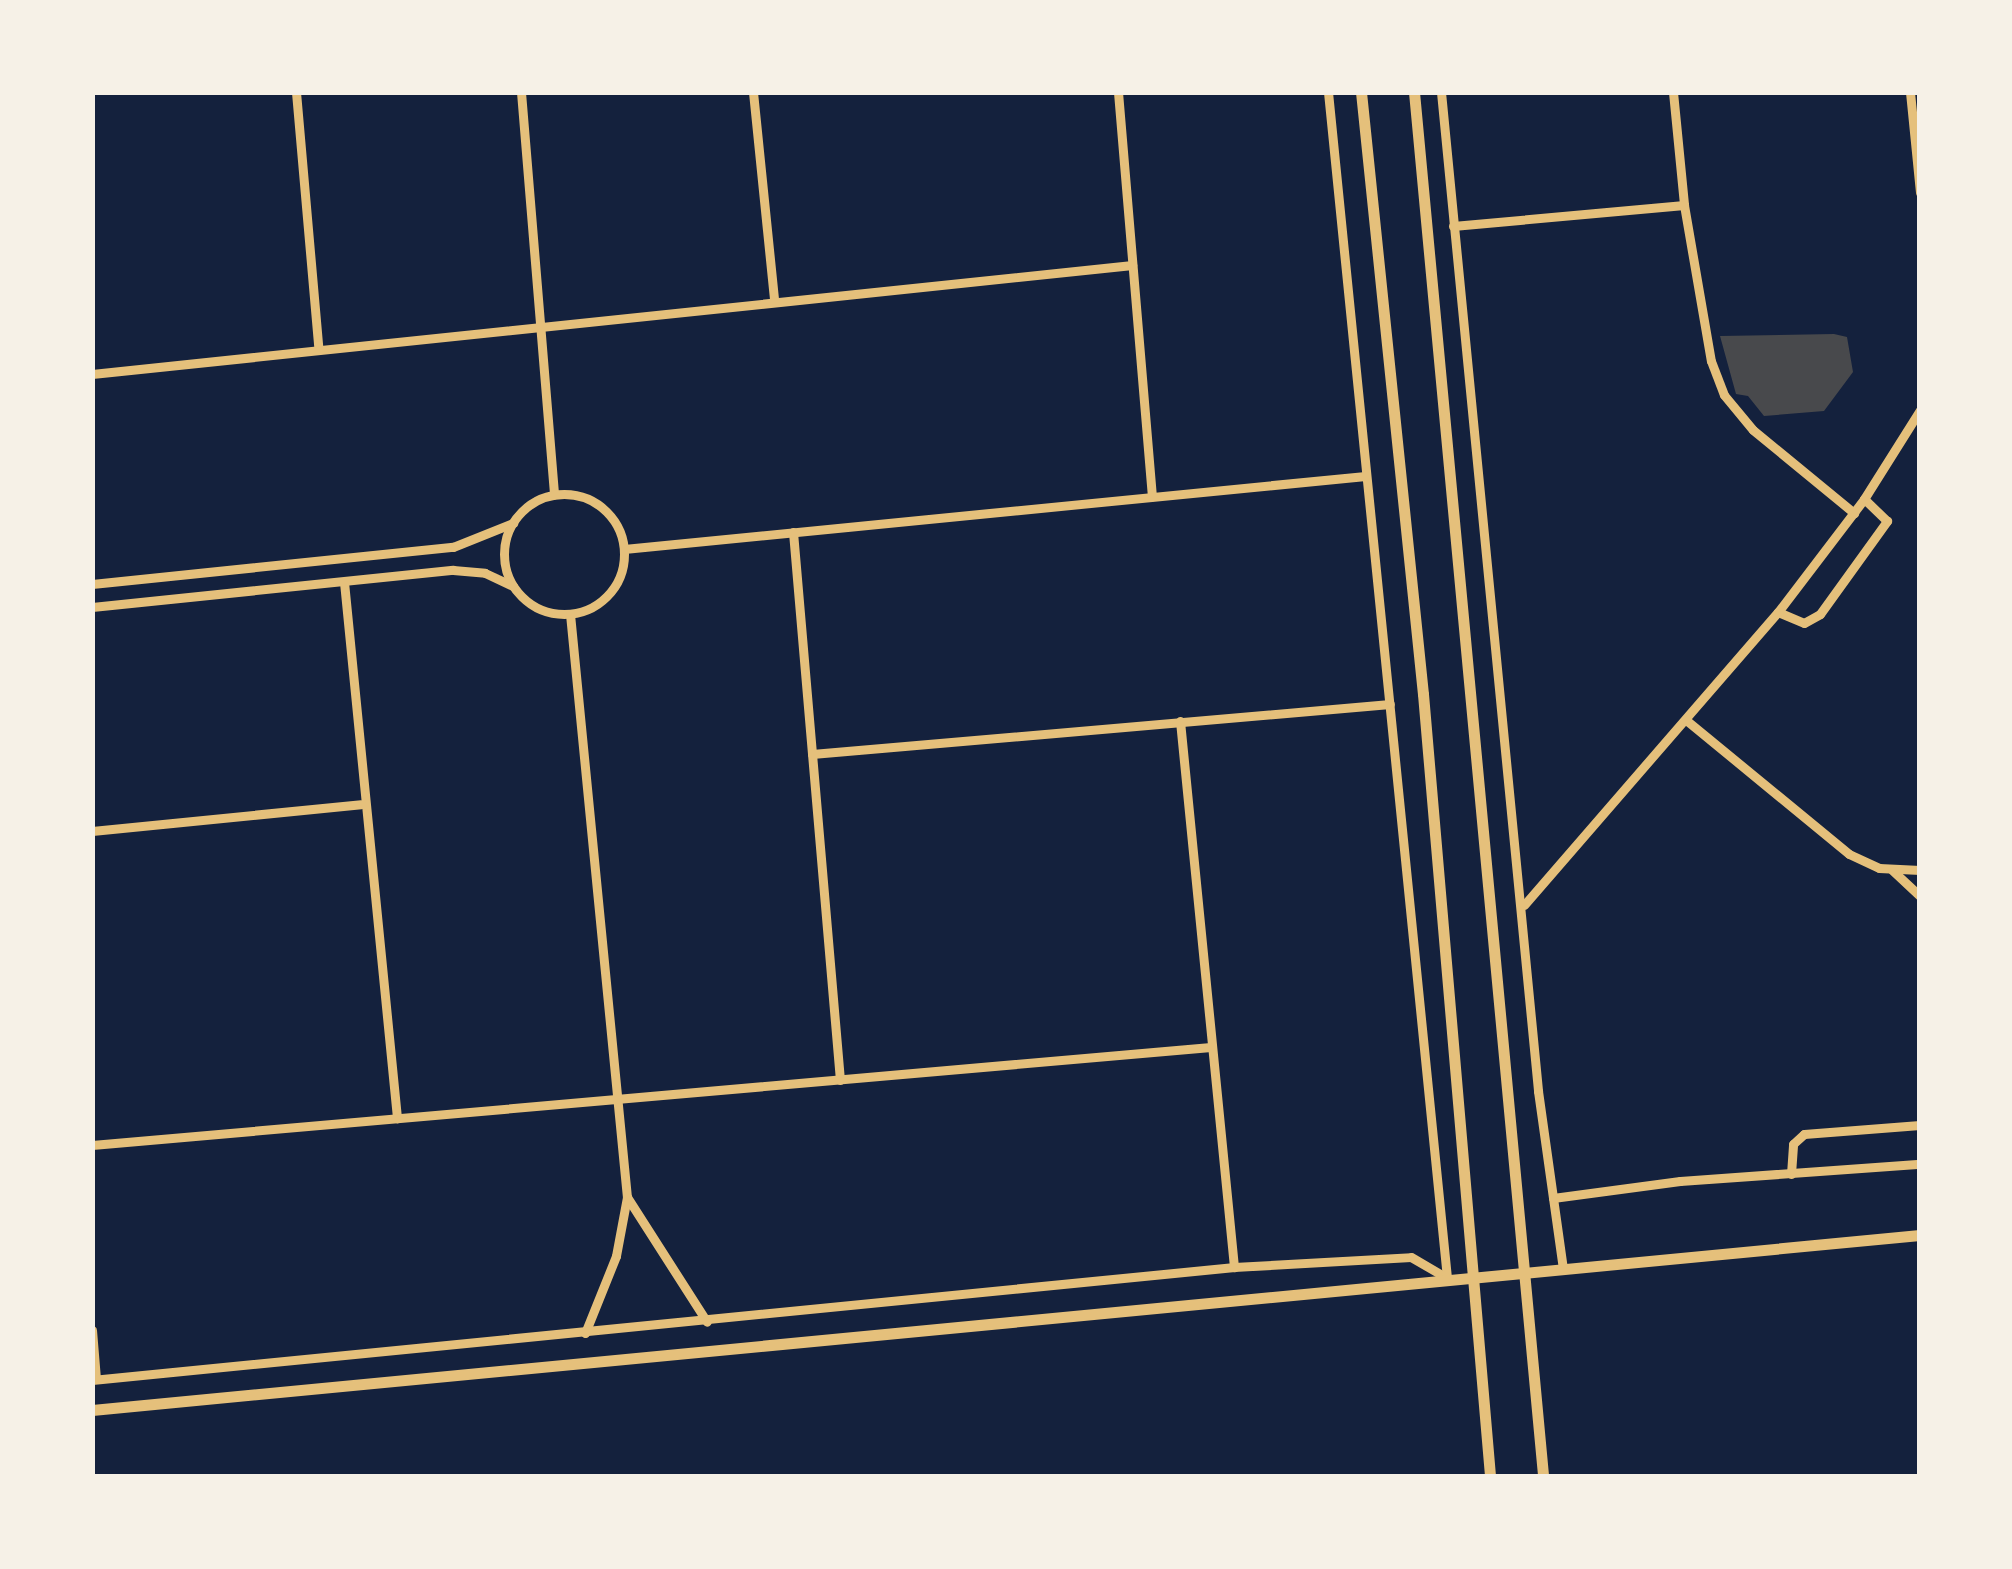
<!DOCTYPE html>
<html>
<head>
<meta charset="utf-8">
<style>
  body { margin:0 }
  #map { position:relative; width:2012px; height:1569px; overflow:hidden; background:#14213d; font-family:"Playfair Display",serif }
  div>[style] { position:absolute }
  .building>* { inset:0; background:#48494c }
  .minor>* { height:9px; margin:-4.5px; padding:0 4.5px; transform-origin:4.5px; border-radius:4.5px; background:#e5c07b }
  .minor>.ring { margin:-4.5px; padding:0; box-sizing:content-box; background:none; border:9px solid #e5c07b; border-radius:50% }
  .tertiary>* { height:11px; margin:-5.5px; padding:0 5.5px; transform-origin:5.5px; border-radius:5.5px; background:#e5c07b }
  span { translate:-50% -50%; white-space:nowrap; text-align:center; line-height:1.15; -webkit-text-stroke:8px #f6f1e7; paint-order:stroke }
  .frame { position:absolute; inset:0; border:95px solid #f6f1e7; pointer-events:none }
</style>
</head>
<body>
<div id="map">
  <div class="building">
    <div style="clip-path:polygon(1834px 334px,1847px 337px,1853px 372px,1824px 411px,1764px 416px,1748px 396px,1736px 394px,1720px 336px)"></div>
  </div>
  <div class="minor">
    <div style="left:296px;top:92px;width:255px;rotate:85deg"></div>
    <div style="left:521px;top:92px;width:404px;rotate:85.3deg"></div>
    <div style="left:753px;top:92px;width:207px;rotate:84.2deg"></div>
    <div style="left:1118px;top:92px;width:406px;rotate:85.2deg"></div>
    <div style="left:1328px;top:92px;width:1192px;rotate:84.27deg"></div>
    <div style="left:1441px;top:92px;width:1004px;rotate:84.45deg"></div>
    <div style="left:1538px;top:1091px;width:179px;rotate:82deg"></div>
    <div style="left:1673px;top:92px;width:114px;rotate:84.4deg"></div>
    <div style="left:1684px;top:205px;width:158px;rotate:80.2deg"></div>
    <div style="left:1711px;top:361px;width:36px;rotate:69deg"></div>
    <div style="left:1724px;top:395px;width:45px;rotate:50.4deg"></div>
    <div style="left:1753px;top:430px;width:131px;rotate:39.4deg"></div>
    <div style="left:1910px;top:92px;width:101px;rotate:84.3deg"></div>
    <div style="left:1453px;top:226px;width:232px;rotate:-5.2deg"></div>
    <div style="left:92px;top:374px;width:1046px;rotate:-5.98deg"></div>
    <div class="ring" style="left:504px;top:494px;width:111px;height:111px"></div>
    <div style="left:793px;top:532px;width:550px;rotate:85.1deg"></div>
    <div style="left:624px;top:549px;width:745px;rotate:-5.63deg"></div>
    <div style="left:344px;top:582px;width:539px;rotate:84.35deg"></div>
    <div style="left:92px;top:584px;width:363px;rotate:-5.9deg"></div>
    <div style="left:453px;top:547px;width:65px;rotate:-21.8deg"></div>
    <div style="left:92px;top:607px;width:363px;rotate:-5.9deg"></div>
    <div style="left:453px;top:570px;width:32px;rotate:5deg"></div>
    <div style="left:485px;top:573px;width:31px;rotate:25deg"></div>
    <div style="left:1778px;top:612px;width:28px;rotate:23deg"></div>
    <div style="left:1804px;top:623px;width:18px;rotate:-29deg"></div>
    <div style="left:1820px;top:614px;width:115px;rotate:-54.2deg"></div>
    <div style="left:1887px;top:521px;width:32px;rotate:-136deg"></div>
    <div style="left:570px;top:614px;width:586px;rotate:84.42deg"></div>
    <div style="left:627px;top:1197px;width:60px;rotate:100.6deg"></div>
    <div style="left:616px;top:1256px;width:83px;rotate:111.9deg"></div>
    <div style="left:1686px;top:720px;width:211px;rotate:39.4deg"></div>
    <div style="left:1849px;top:854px;width:33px;rotate:25deg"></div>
    <div style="left:1879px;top:868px;width:41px;rotate:2.8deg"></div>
    <div style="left:1180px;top:721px;width:549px;rotate:84.35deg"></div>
    <div style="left:812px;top:754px;width:580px;rotate:-4.94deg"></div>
    <div style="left:92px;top:831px;width:270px;rotate:-5.7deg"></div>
    <div style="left:1892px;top:870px;width:38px;rotate:43deg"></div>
    <div style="left:1524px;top:905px;width:388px;rotate:-49.1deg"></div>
    <div style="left:1778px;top:612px;width:142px;rotate:-52.7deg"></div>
    <div style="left:1864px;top:499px;width:105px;rotate:-57.8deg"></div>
    <div style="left:92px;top:1145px;width:1123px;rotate:-5.01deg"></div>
    <div style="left:1791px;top:1174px;width:30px;rotate:-86deg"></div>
    <div style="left:1793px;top:1144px;width:15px;rotate:-42deg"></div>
    <div style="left:1804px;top:1134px;width:116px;rotate:-4.4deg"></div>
    <div style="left:627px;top:1197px;width:148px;rotate:57.4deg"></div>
    <div style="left:1553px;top:1198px;width:128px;rotate:-7.6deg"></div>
    <div style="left:1680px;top:1181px;width:241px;rotate:-4.1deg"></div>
    <div style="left:92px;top:1330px;width:49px;rotate:85.3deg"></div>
    <div style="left:92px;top:1380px;width:1148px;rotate:-5.65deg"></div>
    <div style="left:1234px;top:1267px;width:177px;rotate:-3.2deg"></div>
    <div style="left:1411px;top:1257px;width:42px;rotate:30.3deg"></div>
  </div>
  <div class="tertiary">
    <div style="left:1361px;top:92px;width:605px;rotate:84.12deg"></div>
    <div style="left:1423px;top:694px;width:785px;rotate:85.1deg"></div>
    <div style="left:1414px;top:92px;width:1390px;rotate:84.67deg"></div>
    <div style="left:92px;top:1410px;width:1836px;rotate:-5.47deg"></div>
  </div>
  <div class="frame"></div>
</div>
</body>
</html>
